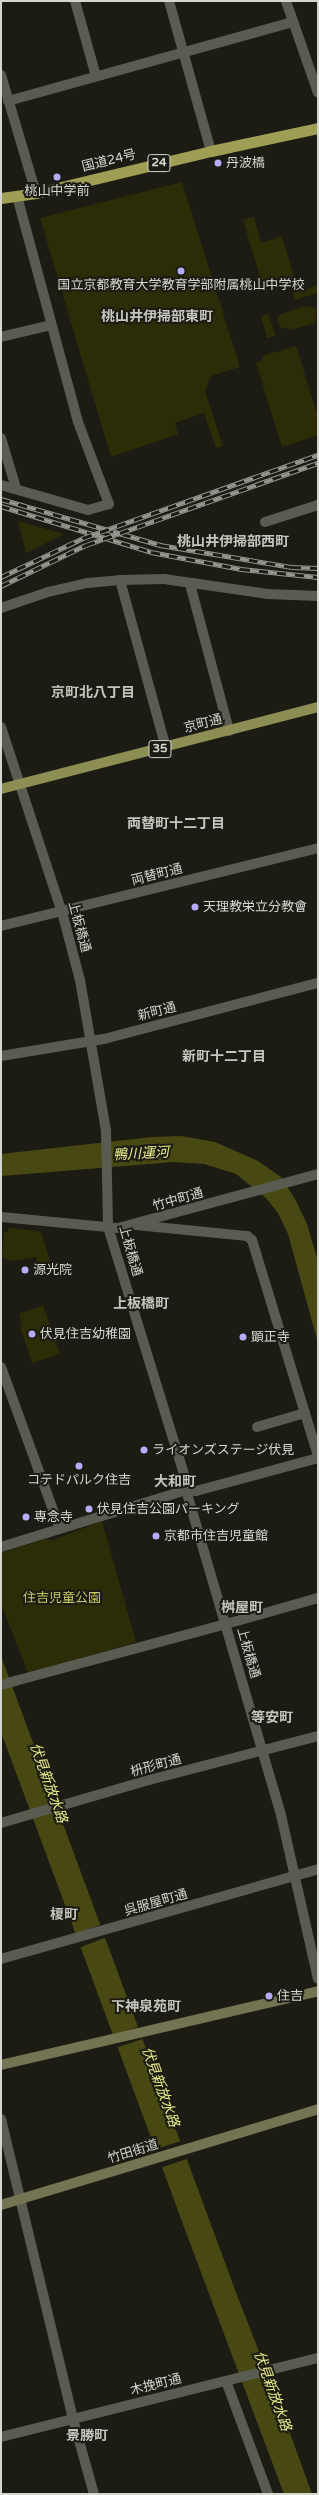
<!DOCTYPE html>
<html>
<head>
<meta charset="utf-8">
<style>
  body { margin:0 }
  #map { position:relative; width:319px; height:2495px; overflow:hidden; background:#1c1c14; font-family:"Varela Round","Noto Sans JP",sans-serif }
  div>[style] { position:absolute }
  .green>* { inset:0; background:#2c2c07 }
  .water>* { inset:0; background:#484812 }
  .pier>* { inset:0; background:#1c1c14; transform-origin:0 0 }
  .minor>* { height:10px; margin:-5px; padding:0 5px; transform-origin:5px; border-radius:5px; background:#5a5b51 }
  .tertiary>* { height:10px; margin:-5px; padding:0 5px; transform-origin:5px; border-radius:5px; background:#5a5b51 }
  .secondary>* { height:10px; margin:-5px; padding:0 5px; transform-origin:5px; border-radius:5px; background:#747452 }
  .primary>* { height:10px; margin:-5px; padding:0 5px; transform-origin:5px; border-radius:5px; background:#8d8e53 }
  .trunk>* { height:11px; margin:-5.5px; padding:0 5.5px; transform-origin:5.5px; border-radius:5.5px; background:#9e9f54 }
  .rail>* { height:4.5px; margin-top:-2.25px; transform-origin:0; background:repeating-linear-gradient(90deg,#1c1c14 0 9px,#969690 0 18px); box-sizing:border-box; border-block:1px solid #969690 }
  .dots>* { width:11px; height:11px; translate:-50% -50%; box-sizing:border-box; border:2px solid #1c1c14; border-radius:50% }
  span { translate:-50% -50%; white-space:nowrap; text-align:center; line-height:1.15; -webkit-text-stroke:4px #1c1c14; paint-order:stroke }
  .shield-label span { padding:1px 3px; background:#1c1c14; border:1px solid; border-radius:3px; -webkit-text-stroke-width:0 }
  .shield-label { font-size:12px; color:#d5d6d0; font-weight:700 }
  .street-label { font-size:13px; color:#d5d6d0 }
  .poi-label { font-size:13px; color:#d5d6d0 }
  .left { translate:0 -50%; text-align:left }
  .park-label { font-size:13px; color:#c5c765 }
  .neighbourhood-label { font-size:14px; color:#c5c6bb; font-weight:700 }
  .water-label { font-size:14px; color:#e8eb88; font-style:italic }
  .frame { position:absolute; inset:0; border:2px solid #d5d6d0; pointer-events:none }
</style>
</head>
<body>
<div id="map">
  <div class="green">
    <div style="clip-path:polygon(182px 182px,240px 367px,211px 376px,205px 391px,223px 446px,216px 448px,204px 413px,175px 423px,178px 434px,111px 457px,40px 218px)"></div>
    <div style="clip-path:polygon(254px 217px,261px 243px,282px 236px,296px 283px,284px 287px,281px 277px,265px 282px,268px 292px,265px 293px,243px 220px)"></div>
    <div style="clip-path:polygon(318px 285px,318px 293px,295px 300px,293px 293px)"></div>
    <div style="clip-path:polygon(304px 306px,315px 308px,317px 311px,315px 323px,291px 330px,280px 327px,277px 319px,279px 315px)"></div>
    <div style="clip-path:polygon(268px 314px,276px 336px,267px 338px,261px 316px)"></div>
    <div style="clip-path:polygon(296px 346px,318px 416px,318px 435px,282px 447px,256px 363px,263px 360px,262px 356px)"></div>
    <div style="clip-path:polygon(18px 521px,64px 534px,26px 553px)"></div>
    <div style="clip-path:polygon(8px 1228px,41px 1231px,52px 1268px,45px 1270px,43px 1264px,38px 1266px,36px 1257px,12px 1261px,2px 1258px,4px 1232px,8px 1232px)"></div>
    <div style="clip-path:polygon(43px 1305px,60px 1354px,32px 1363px,20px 1326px,22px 1324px,19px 1314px)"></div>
    <div style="clip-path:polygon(102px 1521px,136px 1642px,28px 1673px,1px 1603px,1px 1553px,45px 1539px,53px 1540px)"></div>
  </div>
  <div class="water">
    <div style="clip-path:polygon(181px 1136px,215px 1142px,258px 1161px,281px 1177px,295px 1199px,307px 1224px,318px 1261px,318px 1343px,288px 1234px,278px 1213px,266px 1198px,236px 1174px,204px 1164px,174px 1162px,1px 1176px,1px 1154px,152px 1137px)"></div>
    <div style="clip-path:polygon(1px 1656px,237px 2295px,275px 2393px,279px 2392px,281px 2399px,278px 2400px,312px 2494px,284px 2494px,187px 2235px,1px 1732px)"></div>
  </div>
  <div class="pier">
    <div style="left:102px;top:1924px;width:14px;height:30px;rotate:69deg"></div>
    <div style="left:141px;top:2026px;width:13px;height:32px;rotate:72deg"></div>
    <div style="left:184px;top:2140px;width:19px;height:31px;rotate:72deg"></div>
  </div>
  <div class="minor">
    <div style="left:75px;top:1px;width:78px;rotate:74.4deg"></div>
    <div style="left:169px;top:1px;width:156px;rotate:74.4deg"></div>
    <div style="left:286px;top:1px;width:97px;rotate:70.8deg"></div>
    <div style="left:1px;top:75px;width:123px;rotate:73.5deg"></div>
    <div style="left:8px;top:101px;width:296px;rotate:-15.5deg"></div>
    <div style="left:1px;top:337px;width:51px;rotate:-13.5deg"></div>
    <div style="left:1px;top:438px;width:52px;rotate:73.3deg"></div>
    <div style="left:1px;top:485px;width:91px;rotate:16deg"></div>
    <div style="left:88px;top:510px;width:22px;rotate:-16deg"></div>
    <div style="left:109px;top:504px;width:88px;rotate:-110.7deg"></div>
    <div style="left:78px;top:422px;width:234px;rotate:-105.1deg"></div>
    <div style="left:265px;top:522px;width:56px;rotate:-17.8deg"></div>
    <div style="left:120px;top:580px;width:174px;rotate:74.7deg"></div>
    <div style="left:190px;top:584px;width:152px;rotate:75.1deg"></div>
    <div style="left:1px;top:608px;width:50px;rotate:-18.8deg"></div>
    <div style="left:48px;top:592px;width:40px;rotate:-13deg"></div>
    <div style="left:87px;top:583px;width:33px;rotate:-5deg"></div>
    <div style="left:120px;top:580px;width:44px;rotate:-1.3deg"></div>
    <div style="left:164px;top:579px;width:105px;rotate:8.2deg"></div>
    <div style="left:268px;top:594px;width:50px;rotate:2.3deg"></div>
    <div style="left:1px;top:727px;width:195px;rotate:71.8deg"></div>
    <div style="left:62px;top:912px;width:70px;rotate:75.2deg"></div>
    <div style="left:80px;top:980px;width:152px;rotate:80.2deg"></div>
    <div style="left:106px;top:1130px;width:97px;rotate:88.8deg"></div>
    <div style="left:108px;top:1227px;width:262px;rotate:72.9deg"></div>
    <div style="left:185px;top:1477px;width:13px;rotate:86deg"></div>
    <div style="left:186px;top:1490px;width:339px;rotate:73.7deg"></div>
    <div style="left:281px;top:1815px;width:168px;rotate:77.3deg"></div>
    <div style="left:1px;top:926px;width:326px;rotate:-13.8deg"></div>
    <div style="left:1px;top:1056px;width:104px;rotate:-9.4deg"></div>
    <div style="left:104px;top:1039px;width:221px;rotate:-14.7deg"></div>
    <div style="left:1px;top:1217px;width:118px;rotate:5.4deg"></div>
    <div style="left:118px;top:1228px;width:207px;rotate:-15.1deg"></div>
    <div style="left:136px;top:1225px;width:112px;rotate:5.7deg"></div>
    <div style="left:247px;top:1236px;width:6px;rotate:39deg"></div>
    <div style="left:252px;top:1240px;width:226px;rotate:73deg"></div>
    <div style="left:257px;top:1427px;width:50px;rotate:-16.3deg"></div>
    <div style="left:186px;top:1490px;width:10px;rotate:6deg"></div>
    <div style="left:196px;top:1491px;width:126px;rotate:-15.1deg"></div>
    <div style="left:226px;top:1624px;width:96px;rotate:-15.8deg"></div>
    <div style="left:1px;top:1685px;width:15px;rotate:-16deg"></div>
    <div style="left:1px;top:1823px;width:154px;rotate:-16.2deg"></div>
    <div style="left:149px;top:1780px;width:175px;rotate:-14.6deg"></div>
    <div style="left:1px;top:1959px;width:330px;rotate:-15.8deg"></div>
    <div style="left:1px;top:2119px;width:309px;rotate:76.5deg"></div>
    <div style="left:73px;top:2419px;width:78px;rotate:74.4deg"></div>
    <div style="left:226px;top:2381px;width:121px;rotate:69.6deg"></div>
    <div style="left:1px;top:2437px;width:327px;rotate:-14deg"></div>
  </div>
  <div class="tertiary">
    <div style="left:1px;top:1367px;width:172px;rotate:70deg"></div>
    <div style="left:1px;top:1547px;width:194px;rotate:-17.1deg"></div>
    <div style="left:15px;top:1681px;width:219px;rotate:-15.1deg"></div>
  </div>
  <div class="secondary">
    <div style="left:1px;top:2065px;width:326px;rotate:-13.1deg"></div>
    <div style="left:1px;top:2205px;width:331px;rotate:-16.8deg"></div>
  </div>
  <div class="primary">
    <div style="left:1px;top:789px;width:327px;rotate:-14.5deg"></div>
  </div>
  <div class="trunk">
    <div style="left:1px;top:198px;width:35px;rotate:-8deg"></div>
    <div style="left:36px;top:193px;width:180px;rotate:-13.5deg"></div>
    <div style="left:211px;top:151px;width:109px;rotate:-12.1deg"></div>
  </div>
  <div class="rail">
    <div style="left:1px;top:499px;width:166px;rotate:16.1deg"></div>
    <div style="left:160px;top:545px;width:134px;rotate:9.5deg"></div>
    <div style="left:292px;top:567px;width:26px;rotate:2deg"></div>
    <div style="left:1px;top:506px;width:157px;rotate:17deg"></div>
    <div style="left:151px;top:552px;width:92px;rotate:10.7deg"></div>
    <div style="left:241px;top:569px;width:77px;rotate:5.9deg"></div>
    <div style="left:1px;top:577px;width:91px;rotate:-25.4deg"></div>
    <div style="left:83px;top:538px;width:249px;rotate:-19.5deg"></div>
    <div style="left:1px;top:586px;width:94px;rotate:-25.8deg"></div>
    <div style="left:86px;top:545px;width:246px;rotate:-19.5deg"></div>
  </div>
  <div class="dots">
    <div style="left:218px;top:163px;background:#b6acf8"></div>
    <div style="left:57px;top:177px;background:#b6acf8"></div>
    <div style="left:181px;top:271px;background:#b6acf8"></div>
    <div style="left:195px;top:907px;background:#b6acf8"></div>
    <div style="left:25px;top:1270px;background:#b6acf8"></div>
    <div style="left:32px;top:1334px;background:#b6acf8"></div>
    <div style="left:243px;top:1337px;background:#b6acf8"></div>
    <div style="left:144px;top:1450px;background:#b6acf8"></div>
    <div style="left:79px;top:1466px;background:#b6acf8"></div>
    <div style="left:89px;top:1509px;background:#b6acf8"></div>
    <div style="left:26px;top:1517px;background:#b6acf8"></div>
    <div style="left:156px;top:1536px;background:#b6acf8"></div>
    <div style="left:269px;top:1996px;background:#b6acf8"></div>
  </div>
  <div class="shield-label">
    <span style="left:159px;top:163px">24</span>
    <span style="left:160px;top:749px">35</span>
  </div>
  <div class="street-label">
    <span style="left:109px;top:161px;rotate:-14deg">国道24号</span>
    <span style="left:203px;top:724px;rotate:-14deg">京町通</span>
    <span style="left:157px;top:875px;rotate:-14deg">両替町通</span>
    <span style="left:79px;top:927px;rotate:75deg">上板橋通</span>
    <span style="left:157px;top:1012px;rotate:-14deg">新町通</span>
    <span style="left:178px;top:1200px;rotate:-16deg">竹中町通</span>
    <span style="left:130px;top:1251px;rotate:74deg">上板橋通</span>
    <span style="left:248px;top:1653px;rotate:74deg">上板橋通</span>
    <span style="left:156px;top:1766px;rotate:-15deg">枡形町通</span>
    <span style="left:156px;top:1903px;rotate:-16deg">呉服屋町通</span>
    <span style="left:133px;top:2152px;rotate:-17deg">竹田街道</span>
    <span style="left:156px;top:2385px;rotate:-14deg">木挽町通</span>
  </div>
  <div class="poi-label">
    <span class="left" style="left:226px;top:163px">丹波橋</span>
    <span style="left:57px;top:191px">桃山中学前</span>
    <span style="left:181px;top:285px">国立京都教育大学教育学部附属桃山中学校</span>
    <span class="left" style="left:203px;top:907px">天理教栄立分教會</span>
    <span class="left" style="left:33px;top:1270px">源光院</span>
    <span class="left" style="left:40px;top:1334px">伏見住吉幼稚園</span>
    <span class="left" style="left:251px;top:1337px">顕正寺</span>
    <span class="left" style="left:152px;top:1450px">ライオンズステージ伏見</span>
    <span style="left:79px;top:1480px">コテドパルク住吉</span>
    <span class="left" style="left:97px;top:1509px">伏見住吉公園パーキング</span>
    <span class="left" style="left:34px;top:1517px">専念寺</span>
    <span class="left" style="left:164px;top:1536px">京都市住吉児童館</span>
    <span class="left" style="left:277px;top:1996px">住吉</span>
  </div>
  <div class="park-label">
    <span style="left:62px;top:1598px">住吉児童公園</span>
  </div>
  <div class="neighbourhood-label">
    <span style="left:157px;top:317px">桃山井伊掃部東町</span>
    <span style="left:233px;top:542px">桃山井伊掃部西町</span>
    <span style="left:93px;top:693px">京町北八丁目</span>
    <span style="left:176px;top:824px">両替町十二丁目</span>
    <span style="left:224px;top:1057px">新町十二丁目</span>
    <span style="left:141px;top:1304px">上板橋町</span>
    <span style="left:175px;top:1482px">大和町</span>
    <span style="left:242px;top:1608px">桝屋町</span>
    <span style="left:272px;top:1718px">等安町</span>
    <span style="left:64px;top:1915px">榎町</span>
    <span style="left:146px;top:2007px">下神泉苑町</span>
    <span style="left:87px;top:2436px">景勝町</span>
  </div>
  <div class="water-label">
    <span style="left:141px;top:1154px;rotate:-3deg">鴨川運河</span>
    <span style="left:48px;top:1783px;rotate:70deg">伏見新放水路</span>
    <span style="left:160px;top:2087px;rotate:70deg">伏見新放水路</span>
    <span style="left:272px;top:2391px;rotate:70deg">伏見新放水路</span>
  </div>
  <div class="frame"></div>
</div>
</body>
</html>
